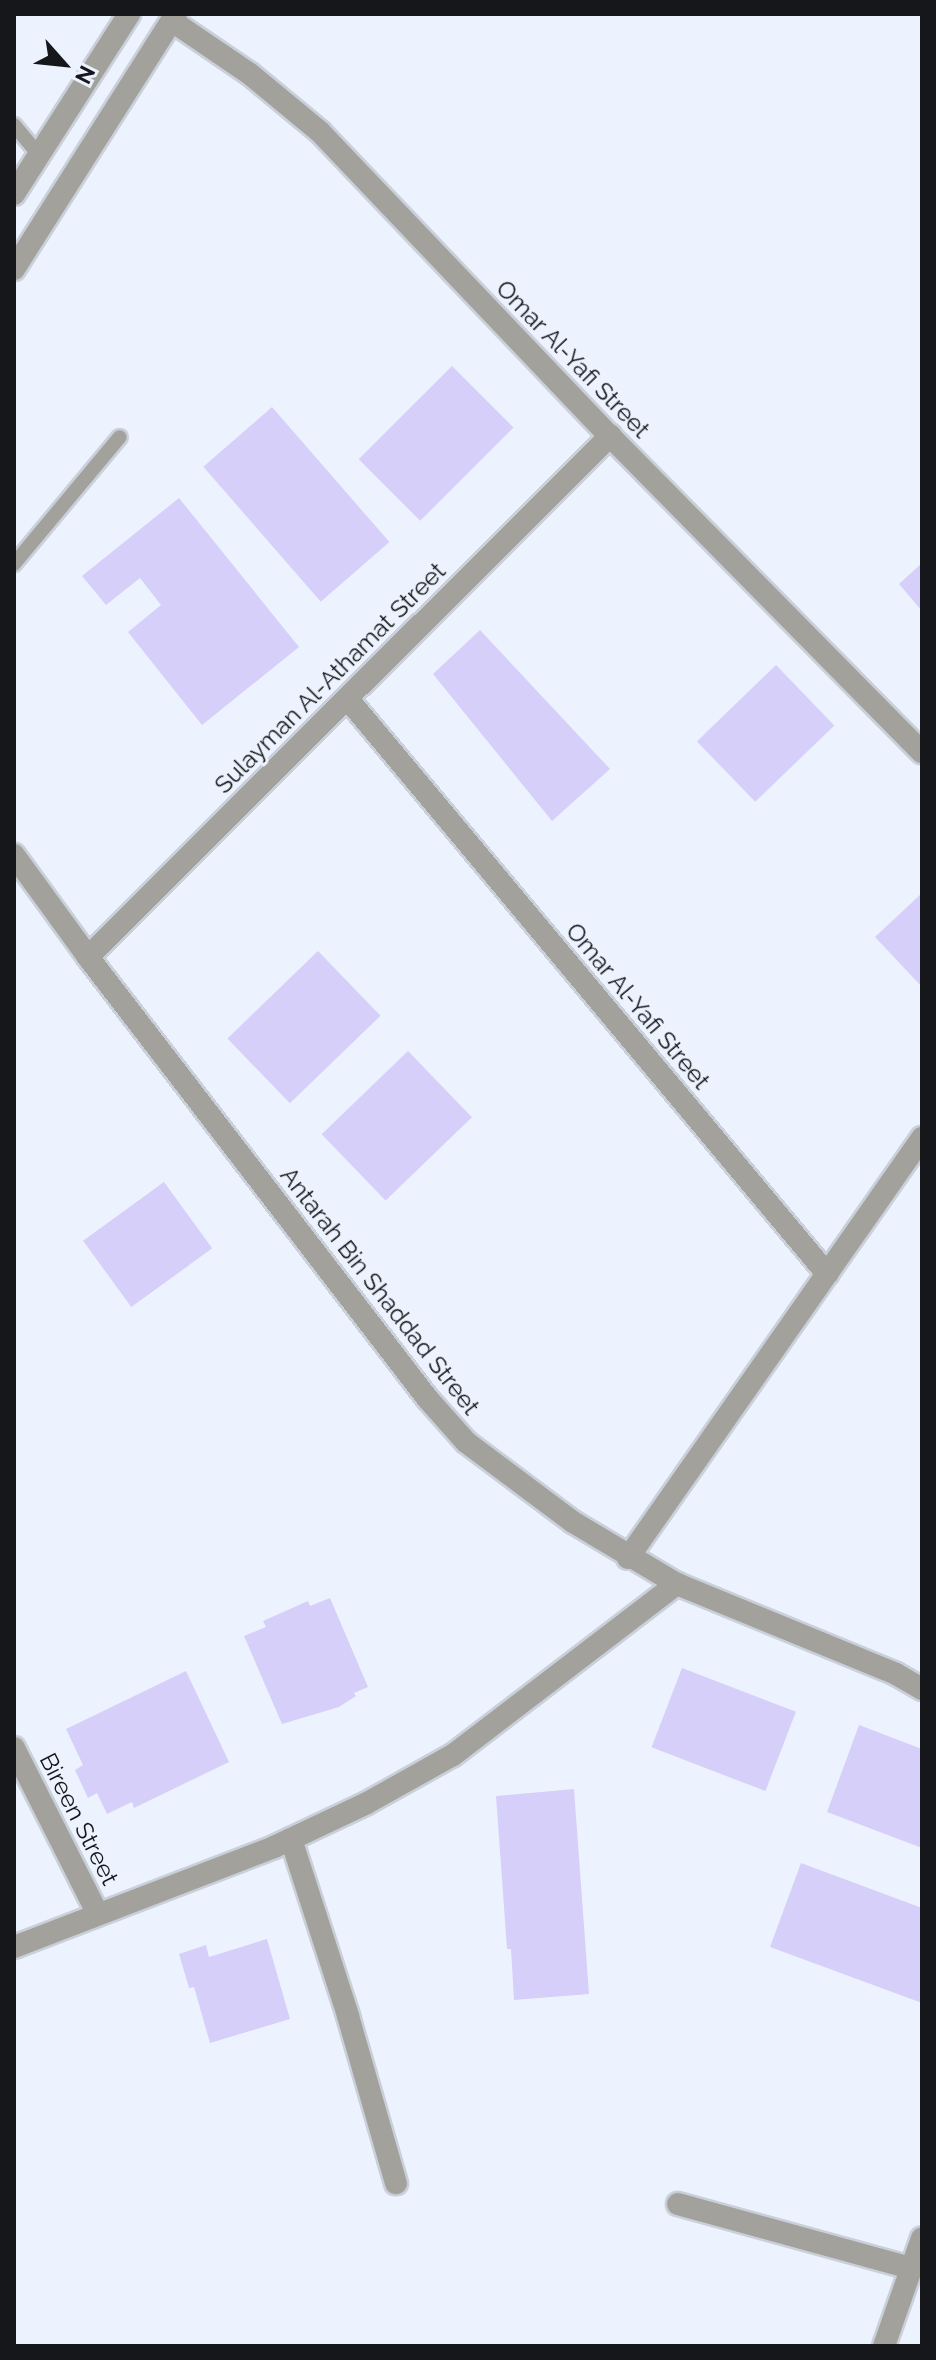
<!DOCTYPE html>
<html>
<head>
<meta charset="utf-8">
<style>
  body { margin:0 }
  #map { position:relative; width:936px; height:2360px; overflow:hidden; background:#edf3fe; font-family:Raleway,sans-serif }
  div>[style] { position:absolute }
  .building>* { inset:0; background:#d5cffa; transform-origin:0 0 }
  .roads { filter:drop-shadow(2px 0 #cad0da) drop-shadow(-2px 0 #cad0da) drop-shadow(0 2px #cad0da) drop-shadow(0 -2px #cad0da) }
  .service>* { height:14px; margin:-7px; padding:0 7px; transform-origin:7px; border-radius:7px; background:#a2a19c }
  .minor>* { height:22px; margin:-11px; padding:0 11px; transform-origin:11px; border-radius:11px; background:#a2a19c }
  .tertiary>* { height:22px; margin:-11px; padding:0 11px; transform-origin:11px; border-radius:11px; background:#a2a19c }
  span { translate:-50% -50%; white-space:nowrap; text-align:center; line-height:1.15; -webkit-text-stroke:6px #edf3fe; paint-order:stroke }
  .street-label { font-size:24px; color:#15171a }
  .frame { position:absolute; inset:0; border:16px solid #15171a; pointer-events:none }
  .north { position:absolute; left:24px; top:24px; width:80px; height:80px; -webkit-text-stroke:6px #edf3fe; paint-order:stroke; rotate:117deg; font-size:22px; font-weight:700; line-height:32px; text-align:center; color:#15171a }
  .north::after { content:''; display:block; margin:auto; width:28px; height:36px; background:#15171a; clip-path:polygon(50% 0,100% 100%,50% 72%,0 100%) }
</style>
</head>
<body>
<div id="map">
  <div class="building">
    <div style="left:452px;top:366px;width:87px;height:132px;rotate:45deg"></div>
    <div style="left:272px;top:407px;width:179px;height:91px;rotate:49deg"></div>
    <div style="clip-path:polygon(179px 498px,299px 647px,202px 725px,128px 632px,161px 605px,140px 578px,106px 605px,82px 576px)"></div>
    <div style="clip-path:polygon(922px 563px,922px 611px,899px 584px)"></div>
    <div style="clip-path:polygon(480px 630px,610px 769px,552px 821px,433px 674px)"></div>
    <div style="left:776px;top:665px;width:84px;height:110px;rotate:46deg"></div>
    <div style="clip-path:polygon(922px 893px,922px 987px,875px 937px)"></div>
    <div style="left:318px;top:951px;width:90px;height:126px;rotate:46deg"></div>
    <div style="left:408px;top:1051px;width:92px;height:120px;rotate:46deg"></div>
    <div style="left:164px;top:1182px;width:82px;height:100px;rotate:54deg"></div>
    <div style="clip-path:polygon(330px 1598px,368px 1687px,354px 1693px,356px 1696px,339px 1707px,282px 1724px,244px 1636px,266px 1627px,263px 1621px,308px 1601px,310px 1606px)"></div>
    <div style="left:682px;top:1668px;width:122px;height:85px;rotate:21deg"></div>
    <div style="clip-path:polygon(186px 1671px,229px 1762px,134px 1808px,132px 1802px,107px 1814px,97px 1793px,88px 1798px,75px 1770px,83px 1765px,66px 1729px)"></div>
    <div style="clip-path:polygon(859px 1725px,922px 1749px,922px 1848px,827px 1812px)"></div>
    <div style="clip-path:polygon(574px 1789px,589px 1994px,514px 2000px,511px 1949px,507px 1949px,496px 1796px)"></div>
    <div style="clip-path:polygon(801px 1863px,922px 1908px,922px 2003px,770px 1947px)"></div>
    <div style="clip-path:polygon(267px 1939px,290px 2019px,210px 2043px,194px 1987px,189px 1988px,179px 1954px,206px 1945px,209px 1957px)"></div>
  </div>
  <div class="roads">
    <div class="service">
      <div style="left:14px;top:125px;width:39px;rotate:50deg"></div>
      <div style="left:14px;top:564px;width:165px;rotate:-50.2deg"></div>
    </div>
    <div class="minor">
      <div style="left:172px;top:21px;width:94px;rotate:34.2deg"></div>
      <div style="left:250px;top:74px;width:91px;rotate:39.6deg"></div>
      <div style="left:320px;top:132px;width:420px;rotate:46.4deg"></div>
      <div style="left:610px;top:436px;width:444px;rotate:45.4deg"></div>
      <div style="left:347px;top:698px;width:750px;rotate:50.19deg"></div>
      <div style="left:14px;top:855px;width:126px;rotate:54deg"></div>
      <div style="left:88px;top:957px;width:556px;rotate:52.45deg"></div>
      <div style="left:427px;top:1398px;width:59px;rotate:48.4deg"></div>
      <div style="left:466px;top:1442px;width:134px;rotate:36.8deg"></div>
      <div style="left:573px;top:1522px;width:121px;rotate:30.8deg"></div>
      <div style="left:677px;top:1584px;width:237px;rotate:22.3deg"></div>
      <div style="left:896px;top:1674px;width:30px;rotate:30deg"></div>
      <div style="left:88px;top:957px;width:738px;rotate:-44.95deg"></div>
      <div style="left:628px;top:1558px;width:513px;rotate:-55.01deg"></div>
      <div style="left:14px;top:1748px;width:186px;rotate:63.2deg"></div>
      <div style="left:291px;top:1839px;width:186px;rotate:72.1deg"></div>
      <div style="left:348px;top:2016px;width:174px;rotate:74deg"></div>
      <div style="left:14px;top:1947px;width:279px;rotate:-21deg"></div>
      <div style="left:274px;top:1847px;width:103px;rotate:-25.3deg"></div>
      <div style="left:367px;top:1803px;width:98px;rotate:-29.2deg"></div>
      <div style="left:453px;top:1755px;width:282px;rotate:-37.4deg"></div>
      <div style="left:678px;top:2204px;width:242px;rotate:15.4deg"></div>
      <div style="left:884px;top:2346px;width:114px;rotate:-70.6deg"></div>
    </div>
    <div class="tertiary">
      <div style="left:14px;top:194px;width:214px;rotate:-57.4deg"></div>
      <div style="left:14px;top:269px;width:302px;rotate:-57.6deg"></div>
    </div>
  </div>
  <div class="street-label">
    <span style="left:573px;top:359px;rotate:46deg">Omar Al-Yafi Street</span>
    <span style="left:330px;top:678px;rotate:-45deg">Sulayman Al-Athamat Street</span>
    <span style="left:638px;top:1006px;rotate:50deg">Omar Al-Yafi Street</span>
    <span style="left:380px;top:1291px;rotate:52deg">Antarah Bin Shaddad Street</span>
    <span style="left:79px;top:1819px;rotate:63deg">Bireen Street</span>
  </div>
  <div class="frame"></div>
  <div class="north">N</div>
</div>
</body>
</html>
